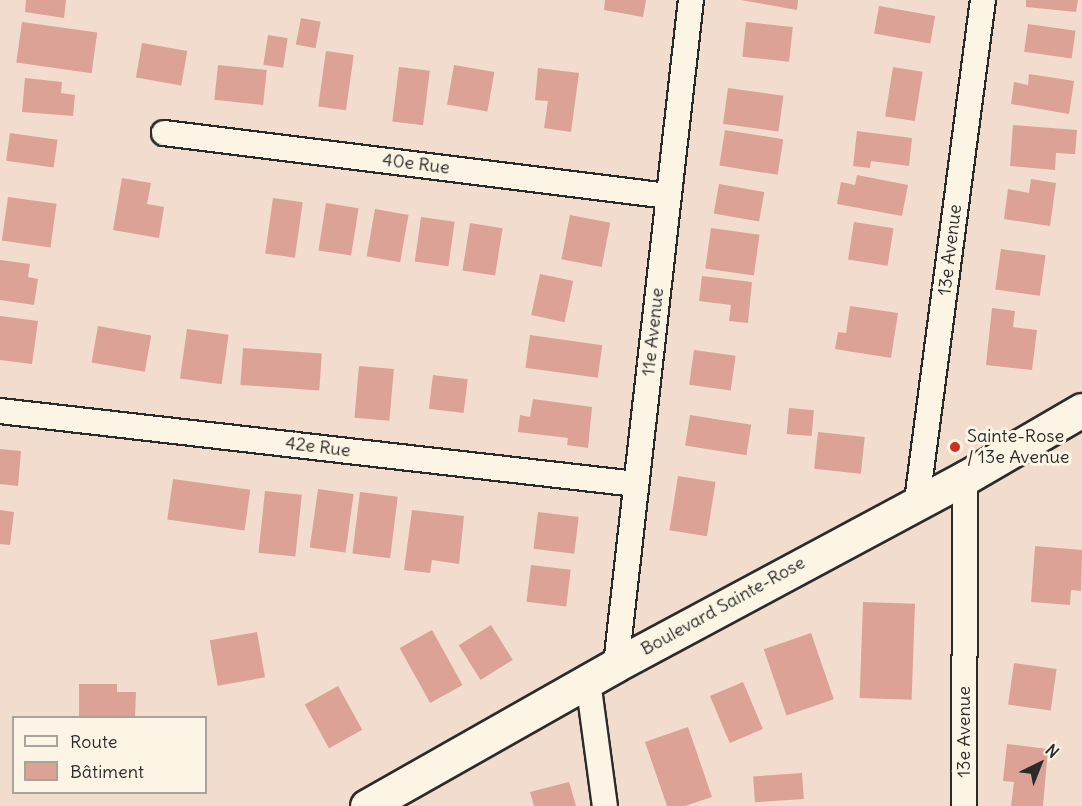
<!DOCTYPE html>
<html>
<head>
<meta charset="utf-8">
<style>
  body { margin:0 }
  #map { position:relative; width:1082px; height:806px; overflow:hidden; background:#f2dccd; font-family:Delius,sans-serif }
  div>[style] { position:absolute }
  .building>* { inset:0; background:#dba295; transform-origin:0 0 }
  .roads { filter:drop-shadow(2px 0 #2b2b2b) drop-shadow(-2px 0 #2b2b2b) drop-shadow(0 2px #2b2b2b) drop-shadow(0 -2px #2b2b2b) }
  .street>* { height:24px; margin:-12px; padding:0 12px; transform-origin:12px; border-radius:12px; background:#fcf5e5 }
  .secondary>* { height:33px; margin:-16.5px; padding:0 16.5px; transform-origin:16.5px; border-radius:16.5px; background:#fcf5e5 }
  .dots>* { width:16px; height:16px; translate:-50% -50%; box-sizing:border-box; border:3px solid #fcf5e5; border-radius:50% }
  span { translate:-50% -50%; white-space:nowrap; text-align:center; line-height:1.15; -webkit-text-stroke:6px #fcf5e5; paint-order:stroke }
  .street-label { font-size:18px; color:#2b2b2b }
  .poi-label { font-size:18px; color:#2b2b2b }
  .left { translate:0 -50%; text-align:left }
  .legend { position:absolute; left:12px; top:716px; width:195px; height:78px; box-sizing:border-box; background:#fcf5e5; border:2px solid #a8a49b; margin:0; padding:8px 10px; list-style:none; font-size:18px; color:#2b2b2b }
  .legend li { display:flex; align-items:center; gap:12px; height:30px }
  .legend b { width:30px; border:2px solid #a8a49b }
  .north { position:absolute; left:1010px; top:734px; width:60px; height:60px; -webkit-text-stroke:4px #fcf5e5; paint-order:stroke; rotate:43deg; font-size:16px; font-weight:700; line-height:24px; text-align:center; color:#2b2b2b }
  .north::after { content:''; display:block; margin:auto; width:21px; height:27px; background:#2b2b2b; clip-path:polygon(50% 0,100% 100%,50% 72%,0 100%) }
</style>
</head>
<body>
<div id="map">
  <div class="building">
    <div style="clip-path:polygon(26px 0,66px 0,64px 18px,25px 12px)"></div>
    <div style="clip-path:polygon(605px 0,646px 0,643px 17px,604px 10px)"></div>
    <div style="clip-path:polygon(741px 0,798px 0,797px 10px)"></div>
    <div style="clip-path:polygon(1026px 0,1078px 0,1076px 12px,1026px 7px)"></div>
    <div style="left:879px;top:6px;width:57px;height:28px;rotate:10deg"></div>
    <div style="left:301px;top:18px;width:20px;height:27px;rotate:11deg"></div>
    <div style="left:22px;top:22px;width:76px;height:41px;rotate:8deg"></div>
    <div style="left:746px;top:22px;width:47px;height:35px;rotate:6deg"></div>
    <div style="left:1028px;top:24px;width:48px;height:28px;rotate:8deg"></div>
    <div style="left:268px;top:35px;width:20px;height:30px;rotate:9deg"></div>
    <div style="left:142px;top:43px;width:46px;height:35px;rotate:10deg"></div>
    <div style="left:326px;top:51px;width:28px;height:56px;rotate:8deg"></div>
    <div style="left:218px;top:65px;width:49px;height:35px;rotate:6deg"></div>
    <div style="left:454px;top:65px;width:41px;height:40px;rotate:10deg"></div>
    <div style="left:399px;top:67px;width:31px;height:55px;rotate:7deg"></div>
    <div style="left:893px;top:67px;width:30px;height:50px;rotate:9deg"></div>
    <div style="clip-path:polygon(538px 68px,579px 73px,571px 132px,544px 128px,548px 101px,535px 100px)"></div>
    <div style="clip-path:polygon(1029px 74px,1074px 81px,1069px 114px,1011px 104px,1014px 82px,1028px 85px)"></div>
    <div style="clip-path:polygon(25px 78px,62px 82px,61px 93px,75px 95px,73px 116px,22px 112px)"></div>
    <div style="left:728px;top:88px;width:56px;height:36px;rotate:8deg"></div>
    <div style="clip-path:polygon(1013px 125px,1077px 130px,1075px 154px,1056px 153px,1055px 170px,1010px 166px)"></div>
    <div style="left:725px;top:130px;width:59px;height:36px;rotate:9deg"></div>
    <div style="clip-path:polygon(857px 131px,912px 138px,909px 166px,871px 161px,870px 168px,853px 166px)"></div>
    <div style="left:10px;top:133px;width:48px;height:28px;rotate:8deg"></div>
    <div style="clip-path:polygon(857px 175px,908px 185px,902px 216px,837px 204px,841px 182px,855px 185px)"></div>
    <div style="clip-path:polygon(122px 178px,151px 183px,147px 204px,164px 207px,159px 238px,113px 230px)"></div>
    <div style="clip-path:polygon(1031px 179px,1056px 183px,1050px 226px,1004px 219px,1008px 189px,1029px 193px)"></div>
    <div style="left:719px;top:184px;width:46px;height:30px;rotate:10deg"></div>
    <div style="left:8px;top:197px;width:49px;height:44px;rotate:8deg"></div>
    <div style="left:273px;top:198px;width:30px;height:56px;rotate:8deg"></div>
    <div style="left:326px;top:203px;width:33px;height:48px;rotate:9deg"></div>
    <div style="left:375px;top:209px;width:34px;height:48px;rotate:10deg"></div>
    <div style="left:570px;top:215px;width:41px;height:45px;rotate:11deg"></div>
    <div style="left:421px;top:217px;width:34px;height:45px;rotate:8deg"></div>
    <div style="left:854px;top:222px;width:40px;height:38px;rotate:9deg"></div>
    <div style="left:470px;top:223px;width:33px;height:48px;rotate:9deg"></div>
    <div style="left:711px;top:228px;width:49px;height:41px;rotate:8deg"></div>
    <div style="left:1001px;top:249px;width:45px;height:41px;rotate:8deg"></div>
    <div style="clip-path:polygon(0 260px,30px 264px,28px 277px,38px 279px,34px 305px,0 300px)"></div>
    <div style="left:540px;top:274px;width:34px;height:42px;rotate:12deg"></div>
    <div style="clip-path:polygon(702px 276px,752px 282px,748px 323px,729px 321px,731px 305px,699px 301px)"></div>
    <div style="clip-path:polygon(850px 306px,898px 313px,891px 358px,835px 349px,838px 332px,846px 333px)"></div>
    <div style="clip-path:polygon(992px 308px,1015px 311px,1013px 327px,1037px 330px,1032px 370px,986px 365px)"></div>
    <div style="clip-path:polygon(0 316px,38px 321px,32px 364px,0 360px)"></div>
    <div style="left:98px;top:326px;width:54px;height:37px;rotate:10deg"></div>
    <div style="left:187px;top:329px;width:42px;height:50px;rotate:8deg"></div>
    <div style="left:530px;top:335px;width:73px;height:33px;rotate:8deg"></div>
    <div style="left:243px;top:348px;width:79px;height:37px;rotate:4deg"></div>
    <div style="left:694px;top:350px;width:42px;height:35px;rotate:8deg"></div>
    <div style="left:359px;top:366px;width:35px;height:52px;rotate:5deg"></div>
    <div style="left:433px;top:375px;width:35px;height:34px;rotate:7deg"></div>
    <div style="clip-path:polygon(533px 399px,592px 407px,588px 448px,567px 445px,568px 438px,518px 432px,520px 415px,530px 417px)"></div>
    <div style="left:789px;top:408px;width:25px;height:26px;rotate:5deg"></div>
    <div style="left:690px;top:415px;width:62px;height:31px;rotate:9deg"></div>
    <div style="left:818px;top:432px;width:47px;height:37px;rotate:6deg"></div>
    <div style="clip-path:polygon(0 449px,21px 451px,18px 486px,0 484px)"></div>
    <div style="left:678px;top:476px;width:38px;height:55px;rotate:9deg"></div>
    <div style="left:173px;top:479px;width:78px;height:41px;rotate:8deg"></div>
    <div style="left:318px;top:489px;width:36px;height:59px;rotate:8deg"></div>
    <div style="left:265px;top:491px;width:37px;height:62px;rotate:6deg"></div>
    <div style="left:360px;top:492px;width:38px;height:62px;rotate:7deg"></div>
    <div style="clip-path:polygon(0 510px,14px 512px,10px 545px,0 544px)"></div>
    <div style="clip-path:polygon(412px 510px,464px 516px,459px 564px,432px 560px,430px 573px,404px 570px)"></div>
    <div style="left:538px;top:512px;width:41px;height:37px;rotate:7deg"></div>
    <div style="clip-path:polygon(1035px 546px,1082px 550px,1081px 591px,1071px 590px,1070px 605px,1031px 602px)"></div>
    <div style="left:531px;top:565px;width:40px;height:37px;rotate:7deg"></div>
    <div style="left:863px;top:602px;width:52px;height:96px;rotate:2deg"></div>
    <div style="left:491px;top:625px;width:41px;height:38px;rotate:58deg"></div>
    <div style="left:432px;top:630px;width:63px;height:37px;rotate:61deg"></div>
    <div style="left:257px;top:632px;width:46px;height:48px;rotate:80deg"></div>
    <div style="left:811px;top:633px;width:70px;height:50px;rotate:71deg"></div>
    <div style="left:1014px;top:663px;width:43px;height:42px;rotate:8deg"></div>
    <div style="left:743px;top:682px;width:51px;height:36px;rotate:67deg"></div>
    <div style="clip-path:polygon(79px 684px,117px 684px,117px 692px,136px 692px,135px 718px,79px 718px)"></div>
    <div style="left:338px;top:686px;width:50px;height:38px;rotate:61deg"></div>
    <div style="clip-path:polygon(688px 727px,712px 797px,685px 806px,667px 806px,645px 742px)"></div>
    <div style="clip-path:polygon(1007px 744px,1048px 749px,1043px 806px,1011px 806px,1014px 782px,1003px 781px)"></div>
    <div style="left:802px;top:773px;width:26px;height:49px;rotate:86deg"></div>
    <div style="clip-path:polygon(569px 782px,576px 806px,534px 806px,530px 792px)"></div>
  </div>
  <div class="roads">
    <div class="street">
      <div style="left:164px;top:133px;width:508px;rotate:7.13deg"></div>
      <div style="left:0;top:411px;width:640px;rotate:6.55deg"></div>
      <div style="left:917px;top:501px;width:505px;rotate:-82.5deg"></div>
      <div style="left:616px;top:665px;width:669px;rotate:-83.57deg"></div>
      <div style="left:588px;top:681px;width:126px;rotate:82.3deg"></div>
      <div style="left:964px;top:806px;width:328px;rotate:-89.8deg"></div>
    </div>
    <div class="secondary">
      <div style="left:367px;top:806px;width:286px;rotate:-29.5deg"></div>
      <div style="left:616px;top:665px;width:396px;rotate:-28.2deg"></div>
      <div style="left:965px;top:478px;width:135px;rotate:-30.2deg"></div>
    </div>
  </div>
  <div class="dots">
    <div style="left:955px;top:447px;background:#c8321e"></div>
  </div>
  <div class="street-label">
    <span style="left:416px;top:164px;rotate:7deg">40e Rue</span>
    <span style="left:950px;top:250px;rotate:-83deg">13e Avenue</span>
    <span style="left:653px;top:332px;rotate:-84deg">11e Avenue</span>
    <span style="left:318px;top:447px;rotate:7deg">42e Rue</span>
    <span style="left:723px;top:606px;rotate:-29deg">Boulevard Sainte-Rose</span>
    <span style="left:964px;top:732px;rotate:-90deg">13e Avenue</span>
  </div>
  <div class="poi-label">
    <span class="left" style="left:967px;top:447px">Sainte-Rose<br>/ 13e Avenue</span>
  </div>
  <ul class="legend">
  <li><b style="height:8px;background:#fcf5e5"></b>Route</li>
  <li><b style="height:16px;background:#dba295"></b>Bâtiment</li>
  </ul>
  <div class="north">N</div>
</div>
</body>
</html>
